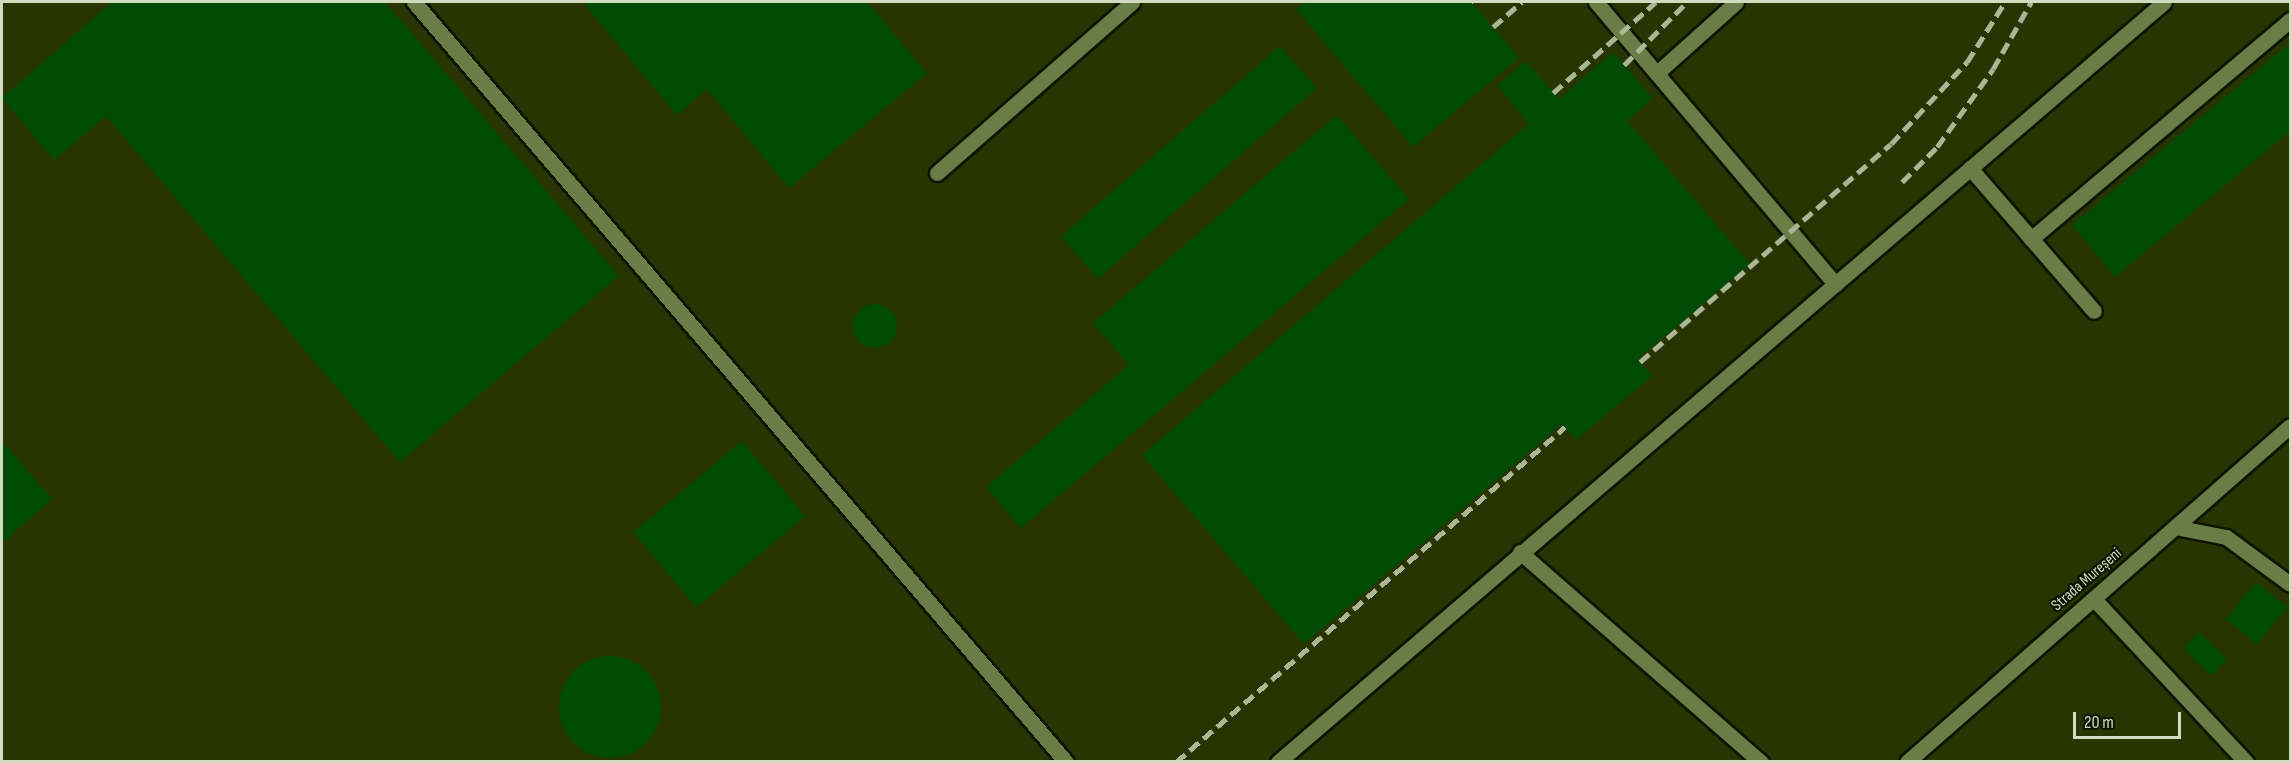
<!DOCTYPE html>
<html>
<head>
<meta charset="utf-8">
<style>
  body { margin:0 }
  #map { position:relative; width:2292px; height:763px; overflow:hidden; background:#222e03; font-family:"Sofia Sans Condensed",sans-serif }
  div>[style] { position:absolute }
  .built>* { inset:0; background:#283502; transform-origin:0 0 }
  .building>* { inset:0; background:#004b05; transform-origin:0 0 }
  .round { border-radius:50% }
  .roads { filter:drop-shadow(2px 0 #0d1500) drop-shadow(-2px 0 #0d1500) drop-shadow(0 2px #0d1500) drop-shadow(0 -2px #0d1500) }
  .minor>* { height:15px; margin:-7.5px; padding:0 7.5px; transform-origin:7.5px; border-radius:7.5px; background:#6b7d46 }
  .rail>* { height:4.5px; margin-top:-2.25px; transform-origin:0; background:repeating-linear-gradient(90deg,#abb696 0 12px,transparent 0 18px) }
  span { translate:-50% -50%; white-space:nowrap; text-align:center; line-height:1.15; -webkit-text-stroke:4.5px #0e1401; paint-order:stroke }
  .street-label { font-size:16px; color:#d1dcbf }
  .frame { position:absolute; inset:0; border:3px solid #d1dcbf; pointer-events:none }
  .scale { position:absolute; left:2073px; top:712px; width:108px; height:27px; box-sizing:border-box; border:3px solid #d1dcbf; border-top:0; padding-left:8px; font-size:18px; line-height:21px; white-space:nowrap; color:#d1dcbf; -webkit-text-stroke:4px #0e1401; paint-order:stroke }
</style>
</head>
<body>
<div id="map">
  <div class="built">
    <div style="left:2px;top:2px;width:2288px;height:759px"></div>
  </div>
  <div class="building">
    <div style="clip-path:polygon(112px 2px,385px 2px,619px 276px,400px 462px,106px 116px,54px 160px,2px 98px)"></div>
    <div style="clip-path:polygon(589px 2px,867px 2px,927px 73px,789px 188px,707px 89px,677px 115px,585px 5px)"></div>
    <div style="clip-path:polygon(1306px 2px,1472px 2px,1519px 58px,1413px 147px,1296px 9px)"></div>
    <div style="clip-path:polygon(2290px 43px,2290px 131px,2115px 277px,2072px 225px)"></div>
    <div style="left:1280px;top:46px;width:56px;height:290px;rotate:49deg"></div>
    <div style="clip-path:polygon(1613px 52px,1653px 98px,1627px 121px,1750px 264px,1638px 359px,1652px 376px,1576px 440px,1562px 424px,1304px 644px,1142px 455px,1529px 124px,1497px 85px,1526px 61px,1559px 99px)"></div>
    <div style="clip-path:polygon(1337px 115px,1409px 199px,1021px 528px,986px 487px,1129px 365px,1093px 323px)"></div>
    <div class="round" style="left:853px;top:304px;width:44px;height:44px"></div>
    <div style="clip-path:polygon(2px 441px,52px 499px,2px 543px)"></div>
    <div style="left:742px;top:441px;width:98px;height:142px;rotate:50deg"></div>
    <div style="left:2256px;top:582px;width:40px;height:48px;rotate:39deg"></div>
    <div style="left:2199px;top:632px;width:39px;height:23px;rotate:44deg"></div>
    <div class="round" style="left:559px;top:656px;width:102px;height:102px"></div>
  </div>
  <div class="roads">
    <div class="minor">
      <div style="left:414px;top:2px;width:1001px;rotate:49.37deg"></div>
      <div style="left:1596px;top:2px;width:370px;rotate:49.7deg"></div>
      <div style="left:1657px;top:73px;width:106px;rotate:-41.9deg"></div>
      <div style="left:1970px;top:168px;width:189px;rotate:49.1deg"></div>
      <div style="left:937px;top:173px;width:259px;rotate:-41.2deg"></div>
      <div style="left:2031px;top:239px;width:339px;rotate:-40.2deg"></div>
      <div style="left:2175px;top:527px;width:52px;rotate:11.1deg"></div>
      <div style="left:2226px;top:537px;width:79px;rotate:36.3deg"></div>
      <div style="left:1520px;top:552px;width:320px;rotate:41.1deg"></div>
      <div style="left:2094px;top:599px;width:223px;rotate:47deg"></div>
      <div style="left:1278px;top:762px;width:1167px;rotate:-40.62deg"></div>
      <div style="left:1907px;top:762px;width:509px;rotate:-41.26deg"></div>
    </div>
  </div>
  <div class="rail">
    <div style="left:1472px;top:2px;width:1px"></div>
    <div style="left:1493px;top:27px;width:38px;rotate:-41deg"></div>
    <div style="left:1624px;top:65px;width:89px;rotate:-45deg"></div>
    <div style="left:1553px;top:93px;width:137px;rotate:-41.5deg"></div>
    <div style="left:1902px;top:182px;width:49px;rotate:-45deg"></div>
    <div style="left:1937px;top:147px;width:96px;rotate:-54.3deg"></div>
    <div style="left:1993px;top:69px;width:77px;rotate:-60.4deg"></div>
    <div style="left:1640px;top:362px;width:332px;rotate:-41deg"></div>
    <div style="left:1891px;top:144px;width:112px;rotate:-47.2deg"></div>
    <div style="left:1967px;top:62px;width:71px;rotate:-57.7deg"></div>
    <div style="left:1176px;top:762px;width:513px;rotate:-40.73deg"></div>
  </div>
  <div class="street-label">
    <span style="left:2087px;top:580px;rotate:-41deg">Strada Mureșeni</span>
  </div>
  <div class="frame"></div>
  <div class="scale">20 m</div>
</div>
</body>
</html>
